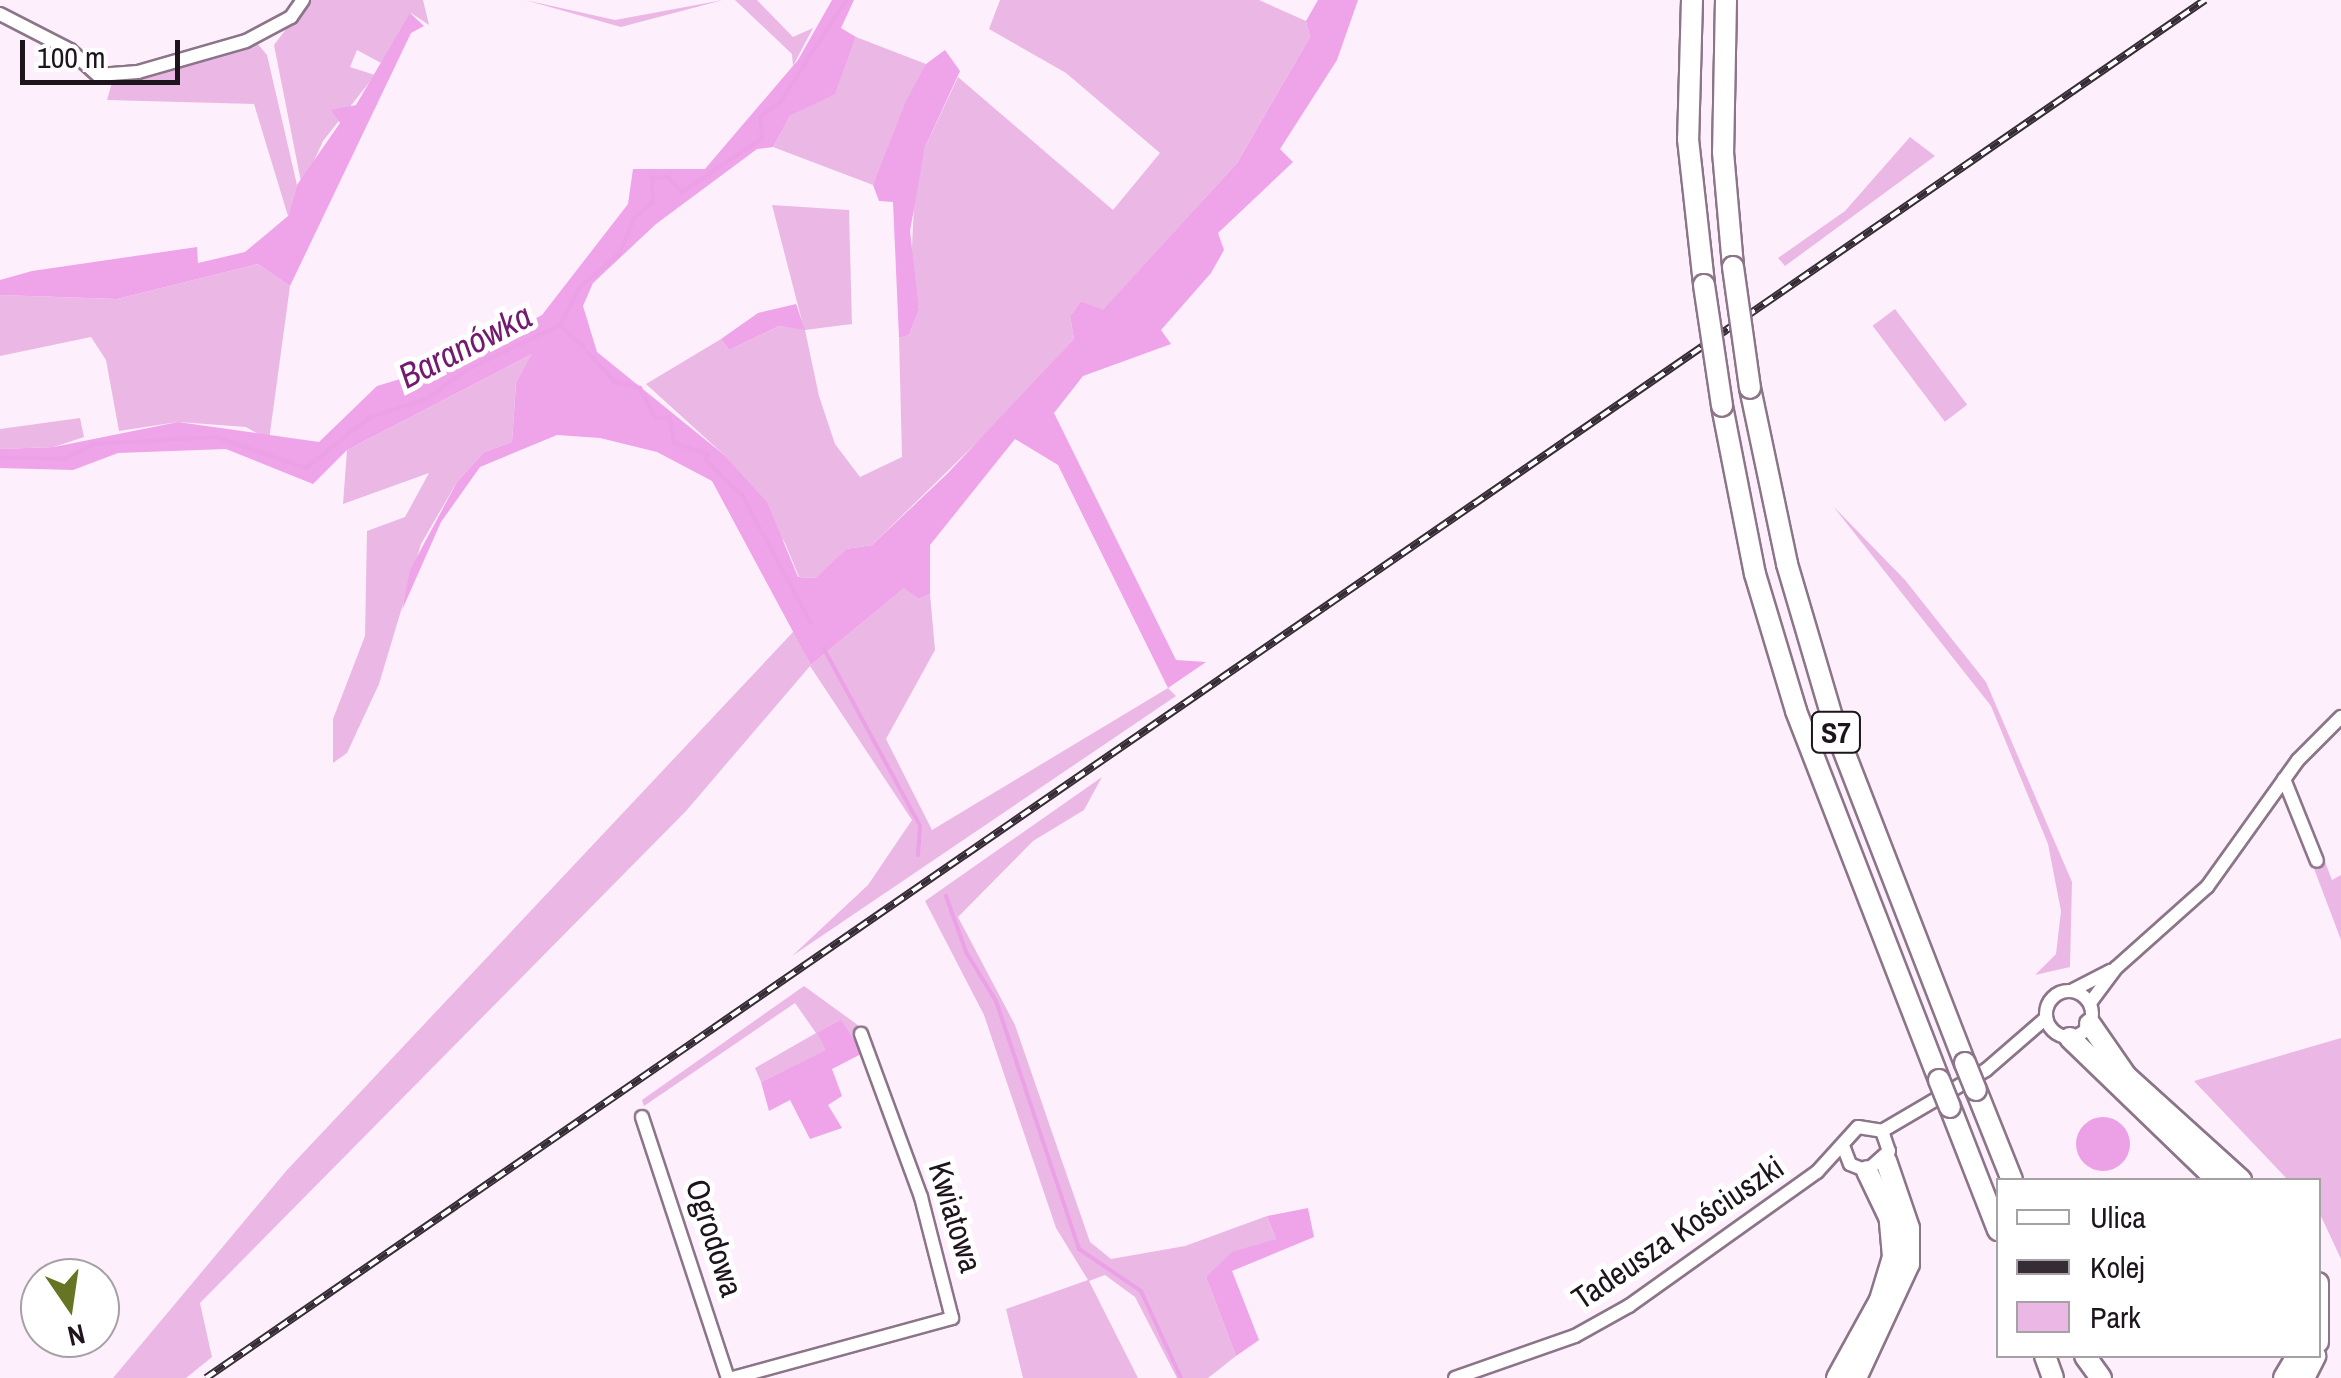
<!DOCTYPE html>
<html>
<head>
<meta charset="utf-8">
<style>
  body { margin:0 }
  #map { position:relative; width:2341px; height:1378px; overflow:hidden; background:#feeffc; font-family:"Archivo Narrow",sans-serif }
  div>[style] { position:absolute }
  .green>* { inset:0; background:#ebb8e6; transform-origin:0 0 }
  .forest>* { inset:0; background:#efa3e9 }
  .water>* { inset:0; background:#eca0e6 }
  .round { border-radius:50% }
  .stream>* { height:4px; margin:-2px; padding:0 2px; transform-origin:2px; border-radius:2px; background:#eca0e6 }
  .roads { filter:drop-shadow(2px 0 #8c7589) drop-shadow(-2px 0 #8c7589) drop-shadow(0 2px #8c7589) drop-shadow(0 -2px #8c7589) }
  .minor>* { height:12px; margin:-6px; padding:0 6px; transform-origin:6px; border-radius:6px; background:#fff }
  .minor>.ring { margin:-6px; padding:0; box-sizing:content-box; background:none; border:12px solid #fff; border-radius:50% }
  .highway>* { height:20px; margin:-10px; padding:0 10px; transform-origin:10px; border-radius:10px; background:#fff }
  .rail>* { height:8px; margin-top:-4px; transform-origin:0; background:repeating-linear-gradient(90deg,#fff 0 11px,#362c35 0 22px); box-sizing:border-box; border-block:2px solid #362c35 }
  .bridges { filter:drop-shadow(2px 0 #8c7589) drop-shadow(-2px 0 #8c7589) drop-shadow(0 2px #8c7589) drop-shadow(0 -2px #8c7589) }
  .highway-bridge>* { height:20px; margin:-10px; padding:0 10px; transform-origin:10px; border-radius:10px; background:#fff }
  span { translate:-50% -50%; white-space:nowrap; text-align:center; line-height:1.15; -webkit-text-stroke:10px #fff; paint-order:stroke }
  .shield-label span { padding:2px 8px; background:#fff; border:2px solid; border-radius:8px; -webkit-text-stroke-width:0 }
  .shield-label { font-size:30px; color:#1d141c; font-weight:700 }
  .street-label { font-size:32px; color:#1d141c }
  .water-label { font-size:35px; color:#731a70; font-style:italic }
  .legend { position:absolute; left:1996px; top:1178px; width:325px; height:180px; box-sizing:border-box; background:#fff; border:2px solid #a5a1a4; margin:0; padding:12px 18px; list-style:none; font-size:30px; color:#1d141c }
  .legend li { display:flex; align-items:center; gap:20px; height:50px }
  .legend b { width:50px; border:2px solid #a5a1a4 }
  .north { position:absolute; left:20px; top:1258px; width:100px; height:100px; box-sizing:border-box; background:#fff; border:2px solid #a5a1a4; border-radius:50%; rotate:167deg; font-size:28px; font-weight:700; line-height:40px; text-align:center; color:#1d141c }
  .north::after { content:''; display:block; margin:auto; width:35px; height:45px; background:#667523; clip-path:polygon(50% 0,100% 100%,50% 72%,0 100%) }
  .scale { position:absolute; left:20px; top:40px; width:160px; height:45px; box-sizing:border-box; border:5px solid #1d141c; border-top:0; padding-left:12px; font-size:30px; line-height:35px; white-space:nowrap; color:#1d141c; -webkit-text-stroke:8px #fff; paint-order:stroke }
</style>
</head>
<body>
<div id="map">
  <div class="green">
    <div style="clip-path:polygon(308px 0,423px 0,429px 25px,411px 13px,381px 63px,357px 50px,350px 67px,375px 75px,323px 141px,302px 187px,274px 45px)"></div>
    <div style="clip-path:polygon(525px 0,615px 20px,723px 0,621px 27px)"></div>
    <div style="clip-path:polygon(735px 0,757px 0,793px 37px,813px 28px,793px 66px,792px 54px)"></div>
    <div style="clip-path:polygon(1000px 0,1259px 0,1306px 21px,1310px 37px,1237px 163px,1103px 311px,1081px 301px,1070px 316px,1074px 339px,1008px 412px,872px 545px,846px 549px,817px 578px,799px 577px,785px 543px,723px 454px,646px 384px,721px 339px,729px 350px,779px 326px,804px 329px,772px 205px,849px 210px,852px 324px,805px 330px,819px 396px,835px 444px,860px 477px,902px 457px,899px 338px,909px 335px,919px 310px,911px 269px,914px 203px,925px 147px,958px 77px,1113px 210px,1160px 153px,1066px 73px,989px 29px)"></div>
    <div style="clip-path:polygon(856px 37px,926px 64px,873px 185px,773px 147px,790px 116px,835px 93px)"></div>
    <div style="clip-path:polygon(256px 42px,267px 55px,297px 185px,288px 216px,254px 104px,107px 100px,113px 79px)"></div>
    <div style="clip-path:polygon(1910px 137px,1935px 156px,1785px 266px,1778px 258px,1845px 211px)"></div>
    <div style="clip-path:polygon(258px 264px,290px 286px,269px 440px,246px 427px,178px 422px,119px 431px,106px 360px,91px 337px,0 356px,0 295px,117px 299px)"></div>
    <div style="left:1895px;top:309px;width:120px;height:28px;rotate:53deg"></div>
    <div style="clip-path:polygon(534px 353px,516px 383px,512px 442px,484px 452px,457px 482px,421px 544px,379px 684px,347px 753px,333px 763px,333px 719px,365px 636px,367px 531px,405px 517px,429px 473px,343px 504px,347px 450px)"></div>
    <div style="clip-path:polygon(80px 418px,84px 437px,54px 447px,0 449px,0 429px)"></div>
    <div style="clip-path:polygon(1833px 506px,1905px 580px,1986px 682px,2072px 882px,2070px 967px,2035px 975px,2056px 954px,2061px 911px,2048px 844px,1991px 706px)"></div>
    <div style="clip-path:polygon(905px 587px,919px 599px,930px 594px,935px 650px,886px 739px,932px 830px,1168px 688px,1176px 696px,792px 956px,868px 885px,912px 820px,810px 666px,686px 811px,200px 1303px,212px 1357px,186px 1378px,113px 1378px,287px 1170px,794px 631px,811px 665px)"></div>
    <div style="clip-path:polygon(1102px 777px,1084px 810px,1033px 841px,958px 917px,1015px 1025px,1090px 1242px,1111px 1259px,1185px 1246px,1267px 1216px,1276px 1239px,1206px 1277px,1236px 1356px,1208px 1378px,1177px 1378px,1135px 1297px,1105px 1275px,1089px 1281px,1138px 1378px,1023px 1378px,1006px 1309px,1088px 1280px,1056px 1228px,984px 1015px,925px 901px)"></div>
    <div style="clip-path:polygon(2296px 786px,2332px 880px,2341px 875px,2341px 940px,2288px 800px)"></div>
    <div style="clip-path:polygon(804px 986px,866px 1031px,761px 1082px,755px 1068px,816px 1033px,795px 1003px,644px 1106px,642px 1100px)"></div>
    <div style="clip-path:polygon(2341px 1038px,2341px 1259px,2319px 1212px,2318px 1180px,2288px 1180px,2194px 1081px)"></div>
  </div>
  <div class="forest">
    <div style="clip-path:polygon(832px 0,854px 0,841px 28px,856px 37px,835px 94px,790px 116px,773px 147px,757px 149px,656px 224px,593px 283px,583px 306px,597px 352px,723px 454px,767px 502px,798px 577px,816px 578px,846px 549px,872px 545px,948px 473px,1074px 339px,1070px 316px,1081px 301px,1103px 310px,1237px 163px,1310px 37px,1306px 21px,1318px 0,1358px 0,1337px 60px,1280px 149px,1293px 162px,1218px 233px,1224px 250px,1211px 273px,1161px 330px,1171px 344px,1083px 376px,1054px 413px,1176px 660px,1206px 662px,1168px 688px,1058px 465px,1015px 439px,930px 545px,930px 594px,919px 599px,904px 588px,811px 665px,712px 481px,657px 452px,600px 438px,557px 435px,480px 467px,441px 522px,402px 610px,410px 570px,457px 482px,484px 452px,512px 442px,516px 383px,532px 354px,347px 450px,313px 484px,226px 449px,118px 453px,73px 470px,0 468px,0 449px,54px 447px,178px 422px,319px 442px,377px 386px,447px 365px,542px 315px,628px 204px,633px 169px,705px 169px,798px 60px)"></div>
    <div style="clip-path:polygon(410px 13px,424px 26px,411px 33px,290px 286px,258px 264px,117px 299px,0 295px,0 280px,32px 271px,197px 247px,198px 263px,245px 252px,288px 216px,297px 185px,340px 123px,331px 110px,356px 105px)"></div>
    <div style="clip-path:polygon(945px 50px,960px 71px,925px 147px,910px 231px,919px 310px,909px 335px,899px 338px,893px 202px,879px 201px,873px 185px,906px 101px,926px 64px)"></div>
    <div style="clip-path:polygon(796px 304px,805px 330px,779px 326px,729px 350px,721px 339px,758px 313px)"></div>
    <div style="clip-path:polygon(841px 1020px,863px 1053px,832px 1069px,842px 1096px,828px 1105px,842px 1128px,810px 1139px,790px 1100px,769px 1111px,761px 1082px,826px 1050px,817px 1033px)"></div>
    <div style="clip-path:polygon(1308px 1208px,1314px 1237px,1232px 1271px,1259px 1340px,1236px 1356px,1206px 1277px,1232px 1252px,1276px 1239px,1267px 1216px)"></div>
  </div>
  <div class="water">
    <div class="round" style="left:2076px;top:1117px;width:54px;height:54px"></div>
  </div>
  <div class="stream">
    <div style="left:560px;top:325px;width:33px;rotate:43deg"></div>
    <div style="left:587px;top:352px;width:40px;rotate:47deg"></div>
    <div style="left:614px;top:381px;width:27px;rotate:15deg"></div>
    <div style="left:640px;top:388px;width:34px;rotate:63deg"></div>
    <div style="left:655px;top:418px;width:15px;rotate:-4deg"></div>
    <div style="left:670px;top:417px;width:26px;rotate:81deg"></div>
    <div style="left:674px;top:443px;width:36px;rotate:18deg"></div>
    <div style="left:708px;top:454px;width:7px;rotate:106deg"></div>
    <div style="left:706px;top:461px;width:50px;rotate:43.4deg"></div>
    <div style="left:742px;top:495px;width:145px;rotate:61.7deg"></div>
    <div style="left:0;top:458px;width:65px;rotate:0.9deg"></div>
    <div style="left:65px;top:459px;width:32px;rotate:-28deg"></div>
    <div style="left:93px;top:444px;width:123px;rotate:-3.3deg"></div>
    <div style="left:216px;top:437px;width:95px;rotate:19deg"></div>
    <div style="left:306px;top:468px;width:82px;rotate:-38.6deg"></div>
    <div style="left:370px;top:417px;width:60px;rotate:-17.5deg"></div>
    <div style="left:427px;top:399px;width:49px;rotate:-36.6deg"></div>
    <div style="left:466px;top:370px;width:104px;rotate:-25.6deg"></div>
    <div style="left:560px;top:325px;width:43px;rotate:-62.2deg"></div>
    <div style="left:580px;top:287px;width:51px;rotate:-40.2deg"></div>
    <div style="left:619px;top:254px;width:39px;rotate:-67deg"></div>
    <div style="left:634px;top:218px;width:25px;rotate:-40deg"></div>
    <div style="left:653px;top:202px;width:24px;rotate:-92deg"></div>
    <div style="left:652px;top:178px;width:16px;rotate:-4deg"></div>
    <div style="left:668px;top:177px;width:21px;rotate:47deg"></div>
    <div style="left:682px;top:192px;width:97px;rotate:-34deg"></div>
    <div style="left:762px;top:138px;width:22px;rotate:-93deg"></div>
    <div style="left:761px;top:116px;width:25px;rotate:-37deg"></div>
    <div style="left:781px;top:101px;width:120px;rotate:-57.2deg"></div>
    <div style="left:824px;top:649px;width:201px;rotate:61.5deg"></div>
    <div style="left:920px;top:826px;width:29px;rotate:94deg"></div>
    <div style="left:946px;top:896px;width:59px;rotate:70.3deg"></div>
    <div style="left:966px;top:952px;width:57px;rotate:58.5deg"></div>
    <div style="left:996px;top:1001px;width:262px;rotate:71.5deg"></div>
    <div style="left:1079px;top:1249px;width:75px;rotate:34.1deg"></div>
    <div style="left:1141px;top:1291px;width:96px;rotate:65.3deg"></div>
  </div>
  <div class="roads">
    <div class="minor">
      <div style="left:0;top:14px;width:79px;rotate:27.2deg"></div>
      <div style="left:70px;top:50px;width:38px;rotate:42deg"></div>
      <div style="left:98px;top:75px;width:40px;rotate:-4.3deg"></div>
      <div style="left:138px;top:72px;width:112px;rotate:-16deg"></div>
      <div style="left:246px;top:41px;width:51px;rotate:-28.1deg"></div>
      <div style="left:291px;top:17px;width:21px;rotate:-55deg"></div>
      <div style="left:2284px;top:779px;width:88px;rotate:68.1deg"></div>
      <div style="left:2073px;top:990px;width:42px;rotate:-27.2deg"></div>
      <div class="ring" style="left:2046px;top:991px;width:34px;height:34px"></div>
      <div style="left:2090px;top:1003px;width:44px;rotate:-53.4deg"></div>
      <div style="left:2116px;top:968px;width:122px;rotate:-41.7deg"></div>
      <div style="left:2207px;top:887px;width:156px;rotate:-54.4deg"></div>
      <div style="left:2298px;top:760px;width:61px;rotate:-45deg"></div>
      <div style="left:642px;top:1117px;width:275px;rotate:71.8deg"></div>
      <div style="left:1882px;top:1131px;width:121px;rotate:-30.4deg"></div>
      <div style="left:1986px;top:1070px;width:79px;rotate:-40.9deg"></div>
      <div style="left:733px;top:1378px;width:227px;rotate:-15.3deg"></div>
      <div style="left:952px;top:1318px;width:125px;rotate:-104.4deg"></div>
      <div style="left:921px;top:1197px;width:174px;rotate:-110.2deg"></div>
      <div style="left:1455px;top:1378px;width:127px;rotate:-19.3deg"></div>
      <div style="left:1575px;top:1336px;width:62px;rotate:-29.1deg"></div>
      <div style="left:1629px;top:1306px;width:231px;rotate:-35.5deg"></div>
      <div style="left:1817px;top:1172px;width:61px;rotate:-47.7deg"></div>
      <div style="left:1858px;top:1127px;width:24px;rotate:9deg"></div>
      <div style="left:1882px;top:1131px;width:21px;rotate:71deg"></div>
      <div style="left:1889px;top:1151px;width:30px;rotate:138deg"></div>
      <div style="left:1867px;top:1171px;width:18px;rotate:-158deg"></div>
      <div style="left:1850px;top:1164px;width:19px;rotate:-111deg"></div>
    </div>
    <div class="highway">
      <div style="left:1692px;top:0;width:139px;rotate:91.6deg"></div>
      <div style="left:1688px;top:139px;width:147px;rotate:83.7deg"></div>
      <div style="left:1726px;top:0;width:152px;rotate:91.1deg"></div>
      <div style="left:1723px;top:152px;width:115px;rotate:85deg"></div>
      <div style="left:1750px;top:388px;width:180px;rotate:78.1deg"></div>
      <div style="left:1787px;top:564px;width:174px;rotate:73.6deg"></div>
      <div style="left:1836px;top:731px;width:356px;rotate:68.8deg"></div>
      <div style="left:1722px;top:406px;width:171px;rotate:78.9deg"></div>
      <div style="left:1755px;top:574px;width:143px;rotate:73.3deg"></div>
      <div style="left:1796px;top:711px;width:396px;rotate:68.8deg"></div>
      <div style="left:2090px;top:1024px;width:63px;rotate:55.3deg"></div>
      <div style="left:2126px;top:1076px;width:155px;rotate:42.1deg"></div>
      <div style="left:2070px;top:1038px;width:204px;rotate:44deg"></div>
      <div style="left:1976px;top:1090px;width:97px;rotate:68.2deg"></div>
      <div style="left:1950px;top:1107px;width:132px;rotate:68.7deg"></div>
      <div style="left:2318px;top:1283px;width:59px;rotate:90deg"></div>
      <div style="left:2045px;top:1356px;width:23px;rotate:70deg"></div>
      <div style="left:2085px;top:1356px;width:27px;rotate:54deg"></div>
      <div style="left:1837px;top:1378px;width:89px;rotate:-61.1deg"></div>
      <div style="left:1880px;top:1300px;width:45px;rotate:-73.2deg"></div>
      <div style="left:1893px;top:1257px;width:38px;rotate:-95deg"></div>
      <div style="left:1890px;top:1219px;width:53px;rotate:-115.6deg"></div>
      <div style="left:1856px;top:1378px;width:126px;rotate:-65.1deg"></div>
      <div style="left:1909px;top:1264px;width:36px;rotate:-90deg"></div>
      <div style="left:1909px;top:1228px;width:71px;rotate:-108.9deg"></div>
      <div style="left:2284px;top:1378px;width:26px;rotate:-59deg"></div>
      <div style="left:2304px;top:1378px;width:25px;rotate:-63deg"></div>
    </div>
  </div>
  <div class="rail">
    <div style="left:206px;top:1378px;width:2428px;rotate:-34.58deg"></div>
  </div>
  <div class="bridges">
    <div class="highway-bridge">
      <div style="left:1733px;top:267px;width:122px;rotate:82deg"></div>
      <div style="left:1704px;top:285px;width:122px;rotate:81.5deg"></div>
      <div style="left:1965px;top:1063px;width:29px;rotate:68deg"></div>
      <div style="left:1939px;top:1080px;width:29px;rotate:68deg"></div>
    </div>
  </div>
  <div class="shield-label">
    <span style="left:1836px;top:732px">S7</span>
  </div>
  <div class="street-label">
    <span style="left:955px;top:1217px;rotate:73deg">Kwiatowa</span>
    <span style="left:1678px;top:1233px;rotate:-34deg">Tadeusza Kościuszki</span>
    <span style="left:714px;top:1238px;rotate:72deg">Ogrodowa</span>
  </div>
  <div class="water-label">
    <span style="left:465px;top:346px;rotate:-27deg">Baranówka</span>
  </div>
  <ul class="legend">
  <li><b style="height:12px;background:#fff"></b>Ulica</li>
  <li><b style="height:12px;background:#362c35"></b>Kolej</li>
  <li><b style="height:28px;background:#ebb8e6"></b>Park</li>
  </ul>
  <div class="north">N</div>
  <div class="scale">100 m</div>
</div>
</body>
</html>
